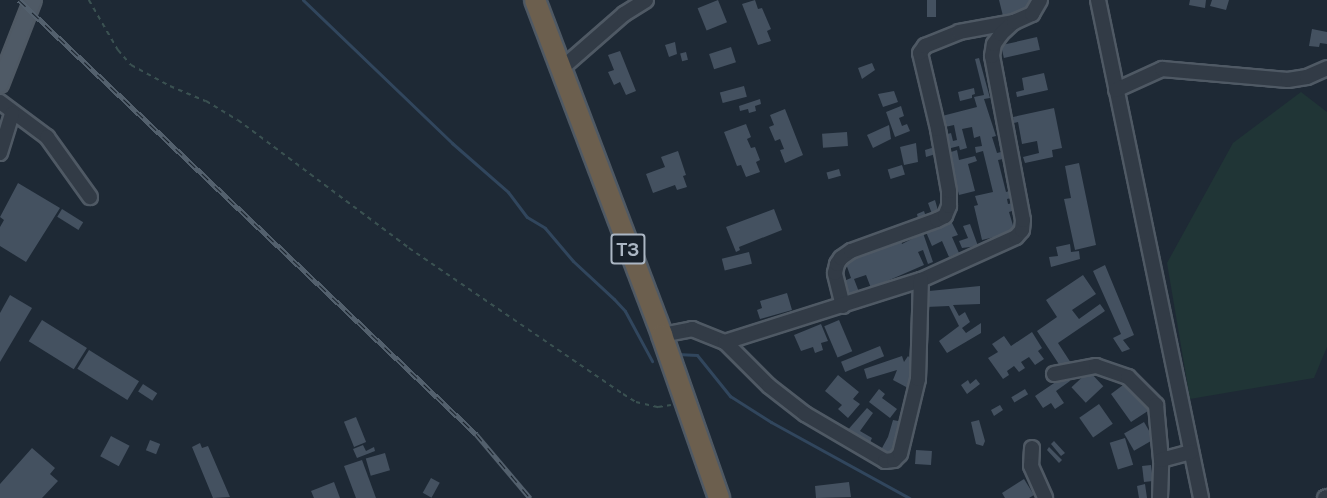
<!DOCTYPE html>
<html>
<head>
<meta charset="utf-8">
<style>
  body { margin:0 }
  #map { position:relative; width:1327px; height:498px; overflow:hidden; background:#1e2935; font-family:Karla,sans-serif }
  div>[style] { position:absolute }
  .green>* { inset:0; background:#203536 }
  .stream>* { height:3px; margin:-1.5px; padding:0 1.5px; transform-origin:1.5px; border-radius:1.5px; background:#31465d }
  .building>* { inset:0; background:#445160; transform-origin:0 0 }
  .path>* { height:1.5px; margin-top:-0.75px; transform-origin:0; background:repeating-linear-gradient(90deg,#3a5151 0 4.5px,transparent 0 9px) }
  .roads { filter:drop-shadow(2px 0 #4f5964) drop-shadow(-2px 0 #4f5964) drop-shadow(0 2px #4f5964) drop-shadow(0 -2px #4f5964) }
  .minor>* { height:14px; margin:-7px; padding:0 7px; transform-origin:7px; border-radius:7px; background:#323b46 }
  .major>* { height:16px; margin:-8px; padding:0 8px; transform-origin:8px; border-radius:8px; background:#4f5a66 }
  .highway>* { height:20px; margin:-10px; padding:0 10px; transform-origin:10px; border-radius:10px; background:#6c5f4e }
  .rail>* { height:5px; margin-top:-2.5px; transform-origin:0; background:repeating-linear-gradient(90deg,#17202a 0 9px,#53606d 0 18px); box-sizing:border-box; border-block:2px solid #53606d }
  span { translate:-50% -50%; white-space:nowrap; text-align:center; line-height:1.15; -webkit-text-stroke:6px #17202a; paint-order:stroke }
  .shield-label span { padding:2px 4px; background:#17202a; border:2px solid; border-radius:4px; -webkit-text-stroke-width:0 }
  .shield-label { font-size:20px; color:#abb6c3; font-weight:700 }
</style>
</head>
<body>
<div id="map">
  <div class="green">
    <div style="clip-path:polygon(1301px 92px,1327px 112px,1327px 347px,1314px 378px,1190px 399px,1167px 263px,1233px 143px)"></div>
  </div>
  <div class="stream">
    <div style="left:303px;top:0;width:207px;rotate:43.8deg"></div>
    <div style="left:452px;top:143px;width:74px;rotate:41.2deg"></div>
    <div style="left:508px;top:192px;width:31px;rotate:53deg"></div>
    <div style="left:527px;top:217px;width:21px;rotate:31deg"></div>
    <div style="left:545px;top:228px;width:43px;rotate:49.7deg"></div>
    <div style="left:573px;top:261px;width:56px;rotate:42.8deg"></div>
    <div style="left:614px;top:299px;width:16px;rotate:47deg"></div>
    <div style="left:625px;top:311px;width:57px;rotate:61.6deg"></div>
    <div style="left:677px;top:354px;width:20px;rotate:3deg"></div>
    <div style="left:697px;top:355px;width:53px;rotate:51.2deg"></div>
    <div style="left:730px;top:396px;width:49px;rotate:32.4deg"></div>
    <div style="left:771px;top:422px;width:158px;rotate:28.8deg"></div>
  </div>
  <div class="building">
    <div style="left:718px;top:0;width:24px;height:22px;rotate:68deg"></div>
    <div style="clip-path:polygon(755px 0,758px 9px,762px 8px,771px 29px,767px 31px,771px 41px,758px 45px,742px 4px)"></div>
    <div style="left:927px;top:0;width:9px;height:17px"></div>
    <div style="clip-path:polygon(999px 0,1029px 0,1031px 9px,1003px 16px)"></div>
    <div style="clip-path:polygon(1190px 0,1206px 0,1205px 8px,1189px 5px)"></div>
    <div style="clip-path:polygon(1212px 0,1229px 0,1226px 10px,1210px 6px)"></div>
    <div style="clip-path:polygon(1312px 29px,1327px 32px,1327px 44px,1320px 43px,1319px 47px,1309px 46px)"></div>
    <div style="left:1037px;top:37px;width:13px;height:37px;rotate:77deg"></div>
    <div style="clip-path:polygon(675px 42px,677px 54px,669px 57px,665px 45px)"></div>
    <div style="left:731px;top:47px;width:16px;height:23px;rotate:72deg"></div>
    <div style="clip-path:polygon(620px 51px,636px 91px,626px 95px,620px 82px,614px 85px,608px 72px,614px 70px,608px 55px)"></div>
    <div style="left:686px;top:52px;width:8px;height:6px;rotate:76deg"></div>
    <div style="clip-path:polygon(979px 58px,990px 98px,984px 99px,996px 136px,992px 137px,997px 153px,1001px 152px,1003px 159px,998px 160px,1006px 192px,1009px 191px,1011px 198px,1007px 199px,1008px 204px,1013px 203px,1015px 210px,1009px 212px,1015px 232px,982px 240px,974px 206px,978px 205px,975px 196px,993px 192px,983px 151px,976px 153px,975px 147px,982px 146px,980px 136px,974px 138px,972px 127px,962px 129px,967px 148px,960px 150px,959px 146px,947px 149px,944px 135px,951px 133px,953px 141px,957px 140px,954px 125px,945px 127px,942px 116px,977px 107px,974px 97px,984px 95px,975px 59px)"></div>
    <div style="clip-path:polygon(872px 63px,875px 70px,862px 79px,858px 68px)"></div>
    <div style="clip-path:polygon(1044px 73px,1048px 90px,1017px 97px,1016px 92px,1024px 90px,1022px 78px)"></div>
    <div style="left:744px;top:86px;width:11px;height:25px;rotate:75deg"></div>
    <div style="clip-path:polygon(974px 88px,975px 94px,972px 95px,972px 98px,960px 101px,958px 92px)"></div>
    <div style="clip-path:polygon(894px 91px,898px 102px,883px 107px,878px 94px)"></div>
    <div style="clip-path:polygon(760px 99px,761px 104px,755px 106px,756px 111px,749px 113px,748px 109px,740px 111px,739px 106px)"></div>
    <div style="clip-path:polygon(901px 106px,904px 116px,899px 118px,902px 126px,907px 124px,910px 131px,895px 137px,886px 112px)"></div>
    <div style="clip-path:polygon(1054px 108px,1062px 148px,1052px 150px,1053px 157px,1025px 163px,1023px 157px,1039px 153px,1037px 141px,1022px 144px,1018px 122px,1014px 123px,1013px 117px)"></div>
    <div style="clip-path:polygon(785px 109px,803px 155px,785px 163px,780px 150px,784px 149px,780px 139px,775px 141px,769px 127px,774px 125px,770px 115px)"></div>
    <div style="clip-path:polygon(746px 124px,751px 137px,747px 139px,751px 148px,755px 147px,760px 160px,756px 162px,760px 172px,746px 177px,741px 165px,737px 166px,724px 132px)"></div>
    <div style="clip-path:polygon(889px 125px,891px 139px,873px 148px,867px 135px)"></div>
    <div style="left:847px;top:132px;width:14px;height:25px;rotate:86deg"></div>
    <div style="clip-path:polygon(916px 143px,918px 162px,904px 165px,900px 147px)"></div>
    <div style="clip-path:polygon(938px 146px,939px 153px,926px 157px,925px 150px)"></div>
    <div style="clip-path:polygon(957px 150px,959px 160px,975px 156px,977px 161px,968px 164px,975px 191px,959px 195px,948px 153px)"></div>
    <div style="clip-path:polygon(678px 151px,686px 175px,683px 176px,687px 187px,677px 190px,675px 185px,653px 193px,646px 174px,665px 167px,661px 157px)"></div>
    <div style="clip-path:polygon(1079px 163px,1096px 245px,1075px 250px,1064px 199px,1071px 198px,1065px 166px)"></div>
    <div style="left:902px;top:165px;width:10px;height:15px;rotate:73deg"></div>
    <div style="left:839px;top:169px;width:7px;height:13px;rotate:74deg"></div>
    <div style="clip-path:polygon(18px 183px,60px 208px,26px 262px,0 246px,0 227px,4px 220px,0 217px)"></div>
    <div style="clip-path:polygon(935px 200px,939px 214px,928px 220px,918px 219px,917px 214px,924px 211px,926px 217px,932px 214px,928px 203px)"></div>
    <div style="left:62px;top:209px;width:25px;height:9px;rotate:32deg"></div>
    <div style="clip-path:polygon(774px 209px,782px 230px,739px 247px,740px 250px,736px 252px,726px 227px)"></div>
    <div style="clip-path:polygon(951px 221px,958px 235px,952px 237px,959px 253px,949px 257px,942px 241px,932px 246px,926px 232px)"></div>
    <div style="clip-path:polygon(970px 224px,978px 246px,962px 248px,959px 241px,968px 238px,963px 226px)"></div>
    <div style="clip-path:polygon(923px 233px,933px 262px,928px 264px,923px 250px,918px 252px,924px 265px,871px 288px,866px 275px,854px 279px,859px 292px,850px 296px,844px 281px,851px 278px,845px 261px,901px 240px,902px 244px)"></div>
    <div style="clip-path:polygon(1070px 244px,1071px 252px,1079px 251px,1080px 259px,1051px 267px,1049px 257px,1058px 256px,1056px 247px)"></div>
    <div style="left:749px;top:252px;width:12px;height:28px;rotate:76deg"></div>
    <div style="clip-path:polygon(1105px 265px,1134px 335px,1123px 340px,1130px 349px,1122px 352px,1113px 338px,1121px 334px,1093px 271px)"></div>
    <div style="clip-path:polygon(1083px 275px,1096px 294px,1072px 310px,1079px 319px,1100px 304px,1105px 311px,1058px 343px,1071px 363px,1062px 369px,1037px 331px,1057px 317px,1046px 300px)"></div>
    <div style="clip-path:polygon(980px 286px,980px 304px,953px 305px,959px 316px,965px 312px,970px 322px,962px 328px,966px 333px,981px 323px,981px 333px,947px 353px,939px 341px,959px 326px,949px 306px,926px 307px,929px 291px)"></div>
    <div style="clip-path:polygon(787px 293px,792px 310px,760px 319px,757px 310px,762px 308px,760px 301px)"></div>
    <div style="clip-path:polygon(10px 295px,32px 308px,0 362px,0 313px)"></div>
    <div style="left:42px;top:320px;width:53px;height:25px;rotate:32deg"></div>
    <div style="left:839px;top:320px;width:34px;height:16px;rotate:67deg"></div>
    <div style="clip-path:polygon(821px 324px,828px 341px,821px 343px,823px 350px,815px 353px,813px 347px,801px 351px,794px 335px)"></div>
    <div style="clip-path:polygon(1032px 332px,1042px 348px,1038px 351px,1044px 359px,1035px 365px,1029px 357px,1021px 362px,1025px 368px,1019px 372px,1014px 366px,1007px 371px,1009px 375px,1003px 379px,988px 358px,998px 352px,992px 344px,1004px 336px,1011px 346px)"></div>
    <div style="left:880px;top:346px;width:11px;height:42px;rotate:68deg"></div>
    <div style="left:89px;top:350px;width:59px;height:22px;rotate:32deg"></div>
    <div style="clip-path:polygon(902px 356px,904px 362px,908px 356px,913px 361px,908px 388px,893px 380px,897px 370px,867px 379px,864px 369px)"></div>
    <div style="left:1089px;top:371px;width:21px;height:24px;rotate:47deg"></div>
    <div style="clip-path:polygon(838px 375px,859px 392px,853px 399px,860px 404px,848px 418px,838px 409px,842px 405px,825px 391px)"></div>
    <div style="clip-path:polygon(1066px 375px,1070px 381px,1056px 391px,1064px 403px,1055px 409px,1051px 403px,1043px 408px,1035px 396px)"></div>
    <div style="clip-path:polygon(976px 379px,980px 384px,967px 394px,961px 385px,968px 380px,970px 384px)"></div>
    <div style="clip-path:polygon(1127px 382px,1142px 403px,1148px 398px,1154px 407px,1131px 422px,1111px 394px)"></div>
    <div style="left:143px;top:384px;width:17px;height:9px;rotate:33deg"></div>
    <div style="clip-path:polygon(879px 389px,885px 394px,882px 398px,897px 409px,890px 418px,869px 402px)"></div>
    <div style="left:1025px;top:389px;width:6px;height:16px;rotate:59deg"></div>
    <div style="left:1099px;top:404px;width:24px;height:24px;rotate:55deg"></div>
    <div style="clip-path:polygon(1000px 405px,1003px 410px,994px 416px,991px 410px)"></div>
    <div style="clip-path:polygon(867px 408px,873px 413px,860px 431px,872px 438px,868px 447px,846px 432px)"></div>
    <div style="left:356px;top:417px;width:27px;height:13px;rotate:68deg"></div>
    <div style="clip-path:polygon(893px 420px,903px 422px,897px 451px,886px 457px,876px 451px,878px 447px,882px 448px,888px 437px)"></div>
    <div style="clip-path:polygon(979px 420px,985px 441px,983px 446px,976px 444px,971px 422px)"></div>
    <div style="left:1144px;top:422px;width:20px;height:23px;rotate:60deg"></div>
    <div style="left:111px;top:436px;width:21px;height:23px;rotate:28deg"></div>
    <div style="left:1125px;top:438px;width:28px;height:16px;rotate:73deg"></div>
    <div style="left:150px;top:440px;width:11px;height:11px;rotate:22deg"></div>
    <div style="clip-path:polygon(1054px 441px,1065px 453px,1061px 456px,1051px 444px)"></div>
    <div style="clip-path:polygon(200px 443px,202px 448px,208px 446px,230px 497px,213px 498px,192px 447px)"></div>
    <div style="clip-path:polygon(363px 445px,366px 451px,374px 447px,375px 451px,357px 458px,353px 449px)"></div>
    <div style="clip-path:polygon(1049px 447px,1062px 460px,1059px 463px,1047px 450px)"></div>
    <div style="clip-path:polygon(32px 448px,55px 468px,50px 474px,58px 481px,42px 498px,0 498px,0 484px)"></div>
    <div style="left:916px;top:450px;width:16px;height:14px;rotate:4deg"></div>
    <div style="left:385px;top:453px;width:18px;height:20px;rotate:74deg"></div>
    <div style="clip-path:polygon(362px 460px,376px 498px,356px 498px,344px 466px)"></div>
    <div style="left:1151px;top:465px;width:16px;height:9px;rotate:83deg"></div>
    <div style="left:431px;top:478px;width:10px;height:17px;rotate:29deg"></div>
    <div style="clip-path:polygon(1024px 479px,1034px 495px,1029px 498px,1005px 498px,1002px 493px)"></div>
    <div style="clip-path:polygon(334px 482px,340px 498px,314px 498px,311px 491px)"></div>
    <div style="clip-path:polygon(849px 482px,851px 497px,816px 498px,815px 486px)"></div>
    <div style="clip-path:polygon(1145px 484px,1147px 498px,1139px 498px,1137px 486px)"></div>
  </div>
  <div class="path">
    <div style="left:89px;top:0;width:58px;rotate:59.9deg"></div>
    <div style="left:118px;top:50px;width:20px;rotate:49deg"></div>
    <div style="left:131px;top:65px;width:44px;rotate:28.3deg"></div>
    <div style="left:170px;top:86px;width:39px;rotate:23deg"></div>
    <div style="left:206px;top:101px;width:37px;rotate:31deg"></div>
    <div style="left:238px;top:120px;width:214px;rotate:36.8deg"></div>
    <div style="left:409px;top:248px;width:259px;rotate:34.3deg"></div>
    <div style="left:623px;top:394px;width:15px;rotate:32deg"></div>
    <div style="left:636px;top:402px;width:23px;rotate:13deg"></div>
    <div style="left:658px;top:407px;width:13px;rotate:-9deg"></div>
  </div>
  <div class="roads">
    <div class="minor">
      <div style="left:1098px;top:0;width:509px;rotate:78.31deg"></div>
      <div style="left:561px;top:69px;width:84px;rotate:-41.1deg"></div>
      <div style="left:624px;top:14px;width:26px;rotate:-32deg"></div>
      <div style="left:1116px;top:90px;width:51px;rotate:-24.5deg"></div>
      <div style="left:1162px;top:69px;width:126px;rotate:5deg"></div>
      <div style="left:1288px;top:80px;width:19px;rotate:-9deg"></div>
      <div style="left:1307px;top:77px;width:22px;rotate:-24deg"></div>
      <div style="left:0;top:102px;width:59px;rotate:36.7deg"></div>
      <div style="left:47px;top:137px;width:74px;rotate:54.4deg"></div>
      <div style="left:0;top:153px;width:41px;rotate:-72.9deg"></div>
      <div style="left:843px;top:306px;width:34px;rotate:-104deg"></div>
      <div style="left:835px;top:273px;width:9px;rotate:-77deg"></div>
      <div style="left:837px;top:264px;width:7px;rotate:-56deg"></div>
      <div style="left:841px;top:258px;width:12px;rotate:-35deg"></div>
      <div style="left:851px;top:251px;width:91px;rotate:-19.8deg"></div>
      <div style="left:937px;top:220px;width:9px;rotate:-27deg"></div>
      <div style="left:945px;top:216px;width:11px;rotate:-68deg"></div>
      <div style="left:949px;top:206px;width:15px;rotate:-90deg"></div>
      <div style="left:949px;top:191px;width:63px;rotate:-100.1deg"></div>
      <div style="left:938px;top:129px;width:78px;rotate:-103.3deg"></div>
      <div style="left:920px;top:53px;width:9px;rotate:-54deg"></div>
      <div style="left:925px;top:46px;width:37px;rotate:-22deg"></div>
      <div style="left:959px;top:32px;width:56px;rotate:-10.3deg"></div>
      <div style="left:662px;top:335px;width:31px;rotate:-11deg"></div>
      <div style="left:692px;top:329px;width:35px;rotate:22deg"></div>
      <div style="left:725px;top:342px;width:206px;rotate:-17.6deg"></div>
      <div style="left:921px;top:280px;width:104px;rotate:-24.4deg"></div>
      <div style="left:1016px;top:237px;width:9px;rotate:-49deg"></div>
      <div style="left:1022px;top:230px;width:10px;rotate:-84deg"></div>
      <div style="left:1023px;top:220px;width:167px;rotate:-100.7deg"></div>
      <div style="left:992px;top:56px;width:12px;rotate:-81deg"></div>
      <div style="left:994px;top:44px;width:12px;rotate:-55deg"></div>
      <div style="left:1001px;top:34px;width:18px;rotate:-43deg"></div>
      <div style="left:1014px;top:22px;width:20px;rotate:-24deg"></div>
      <div style="left:1032px;top:14px;width:16px;rotate:-60deg"></div>
      <div style="left:725px;top:342px;width:62px;rotate:45deg"></div>
      <div style="left:769px;top:386px;width:46px;rotate:37.9deg"></div>
      <div style="left:805px;top:414px;width:93px;rotate:30.4deg"></div>
      <div style="left:885px;top:461px;width:9px;rotate:-6deg"></div>
      <div style="left:894px;top:460px;width:8px;rotate:-45deg"></div>
      <div style="left:900px;top:454px;width:77px;rotate:-76.5deg"></div>
      <div style="left:918px;top:379px;width:99px;rotate:-88.3deg"></div>
      <div style="left:1054px;top:374px;width:43px;rotate:-10.8deg"></div>
      <div style="left:1096px;top:366px;width:34px;rotate:19deg"></div>
      <div style="left:1128px;top:377px;width:40px;rotate:45deg"></div>
      <div style="left:1156px;top:405px;width:55px;rotate:84.8deg"></div>
      <div style="left:1032px;top:448px;width:18px;rotate:93deg"></div>
      <div style="left:1031px;top:466px;width:35px;rotate:66deg"></div>
      <div style="left:1160px;top:498px;width:38px;rotate:-88deg"></div>
      <div style="left:1161px;top:460px;width:31px;rotate:-15deg"></div>
      <div style="left:1325px;top:498px;width:2px;rotate:-27deg"></div>
    </div>
    <div class="major">
      <div style="left:0;top:84px;width:90px;rotate:-68.6deg"></div>
    </div>
    <div class="highway">
      <div style="left:535px;top:0;width:358px;rotate:69.2deg"></div>
      <div style="left:662px;top:335px;width:173px;rotate:70.7deg"></div>
    </div>
  </div>
  <div class="rail">
    <div style="left:19px;top:0;width:630px;rotate:43.52deg"></div>
    <div style="left:476px;top:434px;width:84px;rotate:49.8deg"></div>
  </div>
  <div class="shield-label">
    <span style="left:628px;top:249px">T3</span>
  </div>
</div>
</body>
</html>
